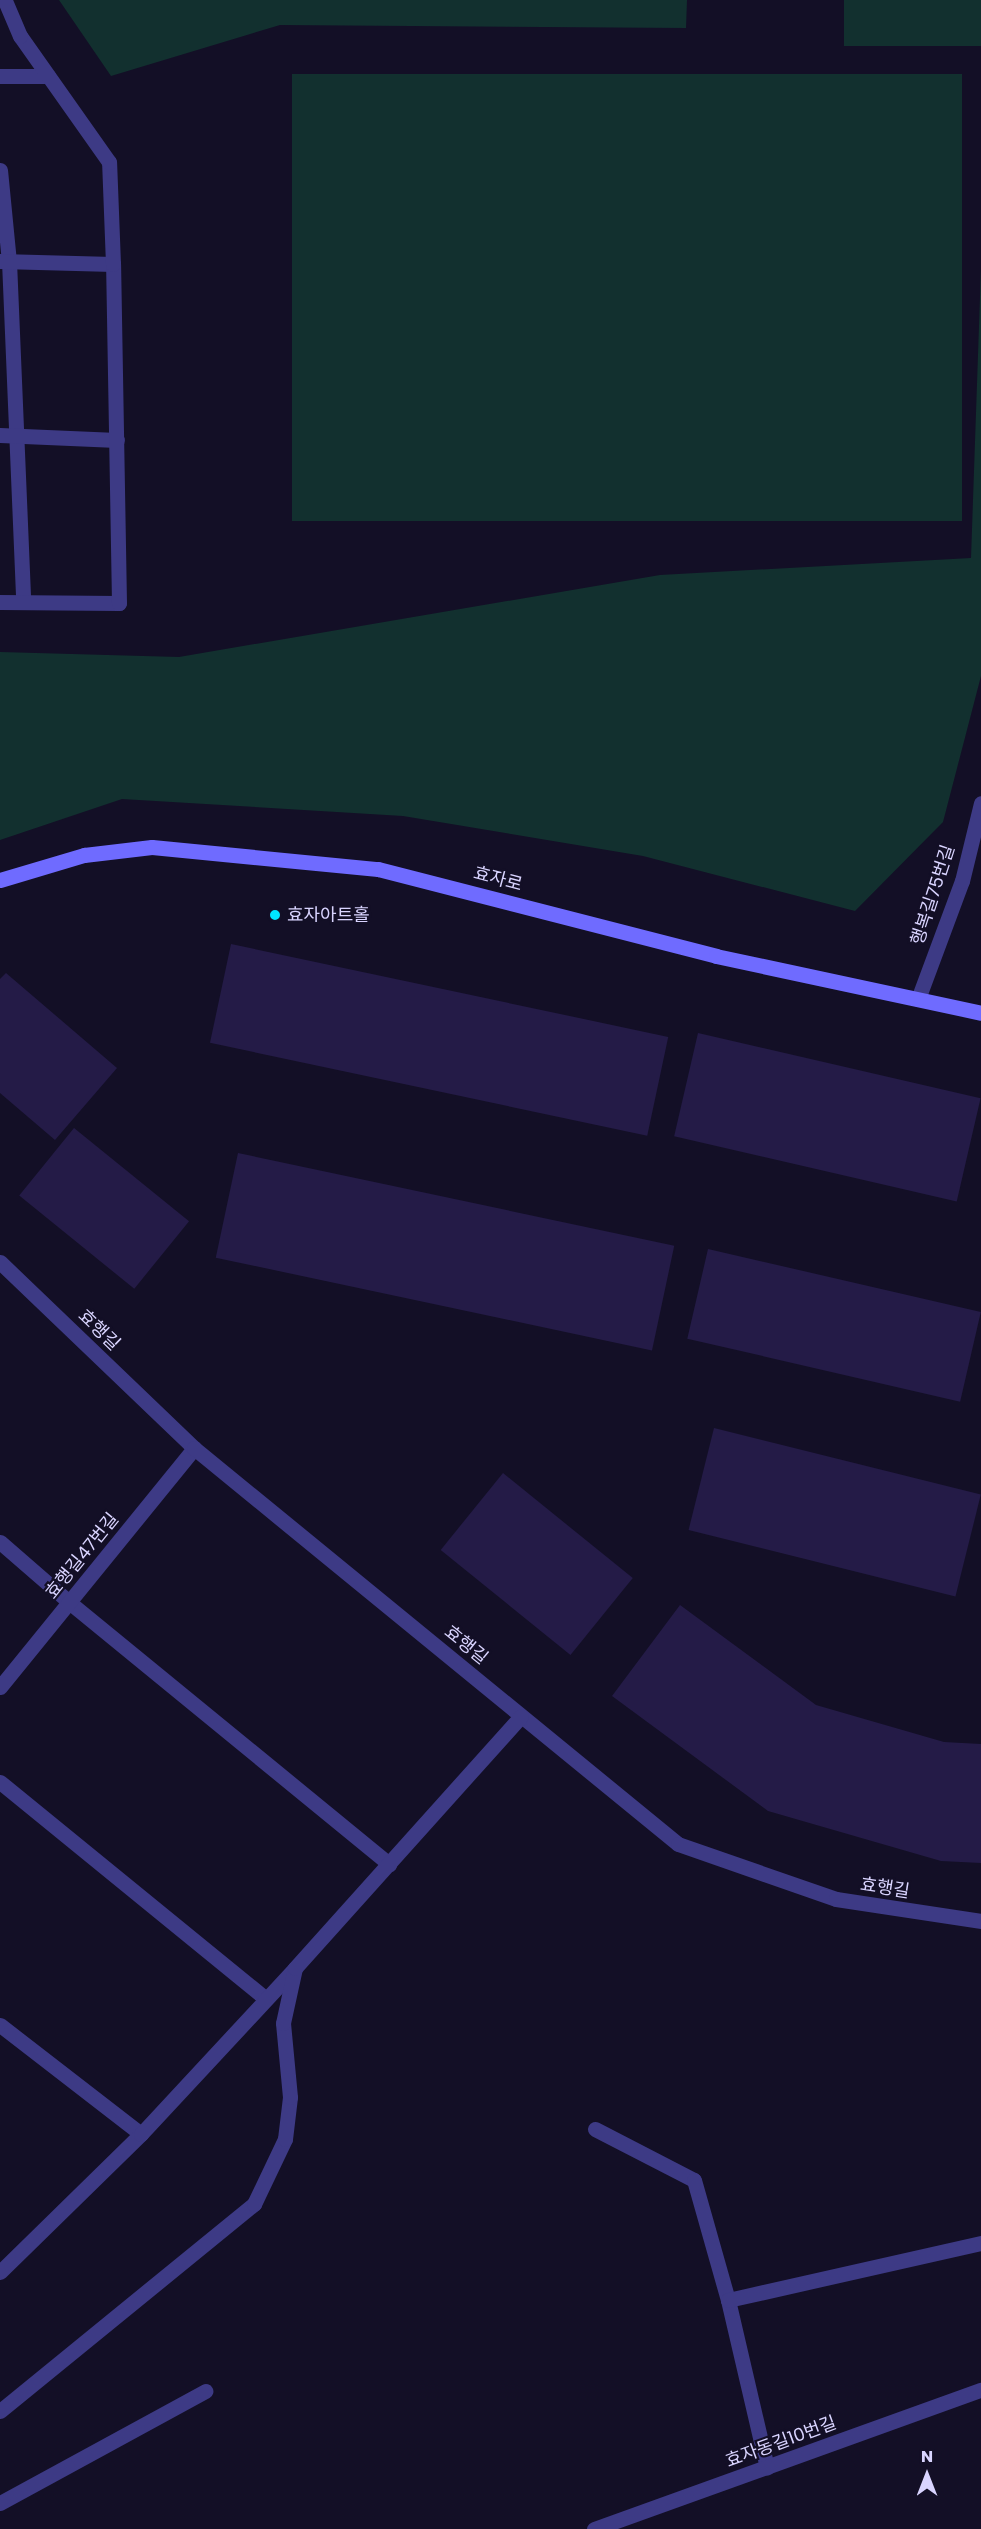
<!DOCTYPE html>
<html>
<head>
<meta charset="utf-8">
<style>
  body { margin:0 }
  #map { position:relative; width:981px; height:2529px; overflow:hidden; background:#130f26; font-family:Poppins,"Noto Sans KR",sans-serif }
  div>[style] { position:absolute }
  .green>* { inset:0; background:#12302f; transform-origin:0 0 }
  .building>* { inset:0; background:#241b47; transform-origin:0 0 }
  .lane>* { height:15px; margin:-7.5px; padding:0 7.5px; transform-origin:7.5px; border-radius:7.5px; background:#3d3a85 }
  .street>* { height:15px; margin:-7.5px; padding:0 7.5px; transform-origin:7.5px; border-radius:7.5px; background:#3d3a85 }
  .secondary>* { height:15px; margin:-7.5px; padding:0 7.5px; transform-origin:7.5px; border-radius:7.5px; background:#6f6bff }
  .dots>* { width:16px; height:16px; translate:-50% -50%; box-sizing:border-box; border:3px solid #130f26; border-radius:50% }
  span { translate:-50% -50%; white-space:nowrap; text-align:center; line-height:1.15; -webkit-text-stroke:4.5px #130f26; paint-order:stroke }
  .street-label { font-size:18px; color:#d9d4ff }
  .poi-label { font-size:18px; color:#d9d4ff }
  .left { translate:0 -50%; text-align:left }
  .north { position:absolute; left:897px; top:2445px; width:60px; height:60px; -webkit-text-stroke:4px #130f26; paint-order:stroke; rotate:0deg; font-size:16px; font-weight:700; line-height:24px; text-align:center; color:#d9d4ff }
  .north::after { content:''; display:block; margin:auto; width:21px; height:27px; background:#d9d4ff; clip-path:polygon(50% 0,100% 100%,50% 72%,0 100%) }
</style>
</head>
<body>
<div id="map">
  <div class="green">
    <div style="clip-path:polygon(59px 0,687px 0,686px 28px,280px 25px,111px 76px)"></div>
    <div style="left:844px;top:0;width:137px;height:46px"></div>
    <div style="left:292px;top:74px;width:670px;height:447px"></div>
    <div style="clip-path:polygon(981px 268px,981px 676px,943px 822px,855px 911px,643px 856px,403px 816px,122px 799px,0 840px,0 652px,179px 657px,660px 575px,971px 558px)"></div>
  </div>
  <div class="building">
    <div style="left:231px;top:944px;width:447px;height:101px;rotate:12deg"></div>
    <div style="clip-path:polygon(6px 973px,117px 1068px,55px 1140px,0 1093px,0 979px)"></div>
    <div style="left:698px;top:1033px;width:290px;height:106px;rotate:13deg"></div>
    <div style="left:74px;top:1128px;width:148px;height:87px;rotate:39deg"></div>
    <div style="left:238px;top:1153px;width:446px;height:107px;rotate:12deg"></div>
    <div style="left:708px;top:1249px;width:280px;height:92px;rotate:13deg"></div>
    <div style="left:714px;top:1428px;width:275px;height:105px;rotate:14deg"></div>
    <div style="left:503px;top:1473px;width:167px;height:99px;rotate:39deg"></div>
    <div style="clip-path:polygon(680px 1605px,816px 1705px,944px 1742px,981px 1744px,981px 1863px,941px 1861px,768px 1811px,612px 1696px)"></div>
  </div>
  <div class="lane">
    <div style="left:0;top:76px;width:48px"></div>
    <div style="left:0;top:170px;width:91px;rotate:84.4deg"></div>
    <div style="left:9px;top:261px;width:341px;rotate:87.6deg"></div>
    <div style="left:0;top:261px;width:113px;rotate:1.5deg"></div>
    <div style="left:0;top:435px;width:117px;rotate:2.4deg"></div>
    <div style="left:0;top:602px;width:119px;rotate:0.5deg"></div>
    <div style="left:119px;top:603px;width:339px;rotate:-91deg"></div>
    <div style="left:113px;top:264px;width:102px;rotate:-92.2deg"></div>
    <div style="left:109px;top:162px;width:154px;rotate:-125.2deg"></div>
    <div style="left:20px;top:36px;width:39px;rotate:-113deg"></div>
    <div style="left:918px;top:999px;width:126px;rotate:-69.6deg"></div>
    <div style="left:962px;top:881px;width:80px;rotate:-76.3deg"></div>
    <div style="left:0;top:1542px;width:91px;rotate:41deg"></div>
    <div style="left:69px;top:1602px;width:414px;rotate:39.3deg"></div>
    <div style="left:0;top:1687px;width:308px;rotate:-50.9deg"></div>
    <div style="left:0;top:1782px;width:343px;rotate:39.2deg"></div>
    <div style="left:0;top:2025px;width:178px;rotate:37.7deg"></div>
    <div style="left:0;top:2272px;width:197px;rotate:-44.4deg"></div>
    <div style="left:141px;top:2134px;width:226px;rotate:-47.1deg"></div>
  </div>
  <div class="street">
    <div style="left:0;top:1262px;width:269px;rotate:43.8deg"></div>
    <div style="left:194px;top:1448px;width:625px;rotate:39.29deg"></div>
    <div style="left:678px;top:1844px;width:167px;rotate:19.2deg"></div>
    <div style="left:836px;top:1899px;width:147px;rotate:8.6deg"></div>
    <div style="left:595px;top:2129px;width:111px;rotate:27.3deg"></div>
    <div style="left:694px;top:2180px;width:125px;rotate:74.2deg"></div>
    <div style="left:728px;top:2300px;width:172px;rotate:76.9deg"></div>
    <div style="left:728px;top:2300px;width:259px;rotate:-12.7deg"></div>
    <div style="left:0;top:2411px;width:328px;rotate:-39.2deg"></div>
    <div style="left:254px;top:2204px;width:72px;rotate:-64.5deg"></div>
    <div style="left:285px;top:2139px;width:42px;rotate:-83.2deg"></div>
    <div style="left:290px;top:2097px;width:74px;rotate:-95.4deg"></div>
    <div style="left:283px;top:2023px;width:56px;rotate:-77.7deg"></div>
    <div style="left:295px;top:1968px;width:338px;rotate:-48.1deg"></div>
    <div style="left:0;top:2503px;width:234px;rotate:-28.6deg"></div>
    <div style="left:594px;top:2529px;width:411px;rotate:-19.8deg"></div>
  </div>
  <div class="secondary">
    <div style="left:0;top:880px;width:88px;rotate:-16.6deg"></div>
    <div style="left:84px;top:855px;width:68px;rotate:-6.7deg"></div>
    <div style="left:152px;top:847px;width:227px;rotate:5.6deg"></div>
    <div style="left:378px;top:869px;width:349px;rotate:14.4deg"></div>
    <div style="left:716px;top:956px;width:271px;rotate:12.1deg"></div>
  </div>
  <div class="dots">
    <div style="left:275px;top:915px;background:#00e5ff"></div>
  </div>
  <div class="street-label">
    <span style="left:498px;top:879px;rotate:15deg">효자로</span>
    <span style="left:933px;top:895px;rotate:-72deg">행복길75번길</span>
    <span style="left:99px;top:1330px;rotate:44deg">효행길</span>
    <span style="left:82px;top:1556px;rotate:-51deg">효행길47번길</span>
    <span style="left:466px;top:1645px;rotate:39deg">효행길</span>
    <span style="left:885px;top:1888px;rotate:9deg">효행길</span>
    <span style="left:781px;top:2442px;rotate:-20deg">효자동길10번길</span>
  </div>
  <div class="poi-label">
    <span class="left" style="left:287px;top:915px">효자아트홀</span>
  </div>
  <div class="north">N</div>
</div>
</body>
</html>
